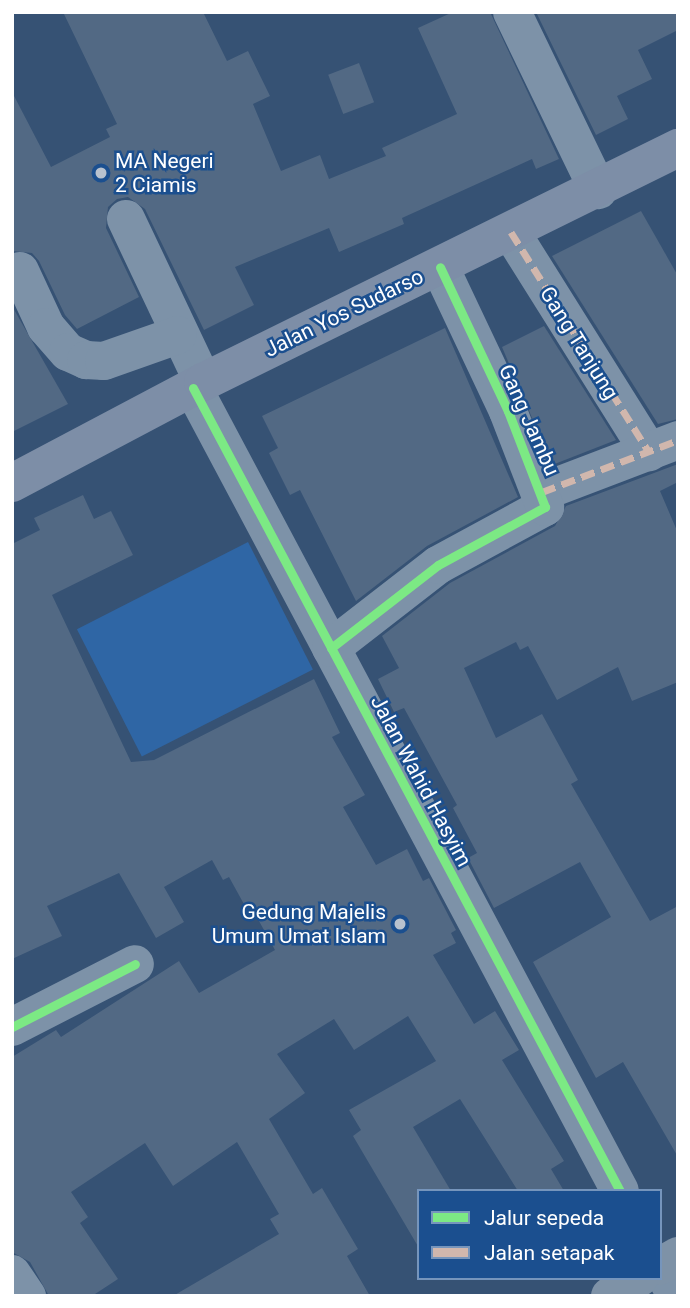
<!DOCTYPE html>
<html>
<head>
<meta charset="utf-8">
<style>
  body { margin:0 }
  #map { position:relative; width:690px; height:1308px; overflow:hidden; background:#365274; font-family:Roboto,sans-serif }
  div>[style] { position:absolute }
  .green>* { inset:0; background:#2f66a5; transform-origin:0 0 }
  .building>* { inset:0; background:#526984; transform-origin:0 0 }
  .minor>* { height:38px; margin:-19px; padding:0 19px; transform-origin:19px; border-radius:19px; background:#7d92a8 }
  .major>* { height:38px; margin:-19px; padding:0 19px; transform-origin:19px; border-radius:19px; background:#7d8ea7 }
  .highway>* { height:38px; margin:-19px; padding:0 19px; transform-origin:19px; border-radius:19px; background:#7e92a7 }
  .quiet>* { height:7px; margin-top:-3.5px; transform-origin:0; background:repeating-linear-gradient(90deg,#d1b7ad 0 14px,transparent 0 21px) }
  .cycleway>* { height:9px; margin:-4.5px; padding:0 4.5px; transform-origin:4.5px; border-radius:4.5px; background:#7ce984 }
  .dots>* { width:19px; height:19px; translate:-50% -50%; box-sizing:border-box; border:4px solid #1b4f8f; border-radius:50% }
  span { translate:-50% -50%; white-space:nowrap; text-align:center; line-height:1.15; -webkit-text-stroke:5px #1b4f8f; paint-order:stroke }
  .poi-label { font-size:21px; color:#fff }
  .left { translate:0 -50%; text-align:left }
  .right { translate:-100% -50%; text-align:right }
  .street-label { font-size:21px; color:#fff }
  .frame { position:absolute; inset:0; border:14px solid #fff; pointer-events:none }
  .legend { position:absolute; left:417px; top:1189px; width:245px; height:91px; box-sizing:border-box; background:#1b4f8f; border:2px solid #7695bc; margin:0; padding:9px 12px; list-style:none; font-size:21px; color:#fff }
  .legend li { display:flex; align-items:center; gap:14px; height:35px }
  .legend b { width:35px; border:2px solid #7695bc }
</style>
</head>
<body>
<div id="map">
  <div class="green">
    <div style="left:248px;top:542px;width:143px;height:192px;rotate:63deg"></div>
  </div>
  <div class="building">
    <div style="clip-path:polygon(63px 12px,203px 12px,227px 61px,248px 51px,270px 96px,253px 104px,281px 171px,320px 155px,329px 179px,386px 156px,382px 148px,457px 114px,418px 28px,453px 12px,490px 12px,559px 159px,536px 169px,532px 159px,402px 218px,404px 224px,339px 252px,329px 228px,235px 267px,254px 305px,204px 330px,145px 209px,128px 197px,117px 199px,108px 207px,106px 228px,139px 297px,77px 329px,65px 315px,39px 261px,32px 253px,12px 251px,12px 92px,51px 167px,110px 137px,106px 129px,117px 124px)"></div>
    <div style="clip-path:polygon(536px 12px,678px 12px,678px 30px,638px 50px,652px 79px,617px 96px,628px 119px,596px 135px)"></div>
    <div style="left:359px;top:63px;width:42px;height:33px;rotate:69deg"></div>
    <div style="clip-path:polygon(641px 211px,678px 276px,678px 419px,658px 424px,552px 256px)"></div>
    <div style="clip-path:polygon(12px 306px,68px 404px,12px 432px)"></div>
    <div style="clip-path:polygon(544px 326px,616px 440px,552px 465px,502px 347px)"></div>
    <div style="clip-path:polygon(445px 328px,518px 497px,427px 546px,356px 601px,300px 490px,290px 495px,269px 453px,278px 448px,262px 416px)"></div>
    <div style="clip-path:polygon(678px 464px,678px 482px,660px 491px,678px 533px,678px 682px,632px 701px,618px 667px,557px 700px,528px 646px,520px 650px,516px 642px,464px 668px,496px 738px,542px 714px,578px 780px,571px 784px,650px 921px,678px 906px,678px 1157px,623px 1062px,596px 1078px,533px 962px,611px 917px,580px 862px,494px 908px,468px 858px,477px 853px,453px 808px,457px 805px,404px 708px,394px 712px,378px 679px,399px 668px,382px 636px,450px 583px,555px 526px,566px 506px)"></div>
    <div style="clip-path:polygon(83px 495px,94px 519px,111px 511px,133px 555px,52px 595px,131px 762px,154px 760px,314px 679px,340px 733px,332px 737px,365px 795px,343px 807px,376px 865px,407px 849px,423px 881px,429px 878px,456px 930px,451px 933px,456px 943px,433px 955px,474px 1024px,495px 1011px,519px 1050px,502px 1060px,564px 1161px,551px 1169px,564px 1191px,518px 1191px,460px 1099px,413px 1127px,451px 1191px,419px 1191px,419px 1248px,353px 1136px,361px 1130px,349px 1110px,436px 1061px,408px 1016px,354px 1050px,334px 1019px,277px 1054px,305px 1093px,269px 1119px,313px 1194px,322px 1188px,358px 1249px,347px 1256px,370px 1296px,173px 1296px,279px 1234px,270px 1219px,279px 1214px,237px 1142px,173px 1186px,145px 1143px,71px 1192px,88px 1217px,80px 1223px,118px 1279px,92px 1296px,49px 1296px,30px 1262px,12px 1252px,12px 1057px,56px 1030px,61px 1037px,179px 961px,199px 993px,275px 950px,249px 903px,245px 906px,229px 877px,223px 880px,212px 860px,164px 887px,184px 922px,156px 938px,119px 873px,47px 906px,62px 936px,12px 959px,12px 544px,40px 530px,34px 518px)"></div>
  </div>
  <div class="minor">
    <div style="left:512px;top:12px;width:198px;rotate:64.2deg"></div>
    <div style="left:126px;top:219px;width:180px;rotate:64.7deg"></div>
    <div style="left:511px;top:232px;width:260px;rotate:57.9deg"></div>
    <div style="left:20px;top:271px;width:62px;rotate:65.1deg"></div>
    <div style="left:46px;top:327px;width:33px;rotate:49deg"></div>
    <div style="left:68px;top:352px;width:20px;rotate:24deg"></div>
    <div style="left:86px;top:360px;width:18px;rotate:3deg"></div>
    <div style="left:104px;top:361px;width:78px;rotate:-19.4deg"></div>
    <div style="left:193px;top:388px;width:909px;rotate:62deg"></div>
    <div style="left:542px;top:492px;width:146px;rotate:-20.9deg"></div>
    <div style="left:331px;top:648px;width:135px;rotate:-37.8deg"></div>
    <div style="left:438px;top:565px;width:122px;rotate:-28.5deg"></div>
    <div style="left:545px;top:507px;width:103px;rotate:-111.1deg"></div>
    <div style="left:508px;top:411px;width:159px;rotate:-115.3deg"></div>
    <div style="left:12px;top:1027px;width:138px;rotate:-27.1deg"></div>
    <div style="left:660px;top:1267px;width:34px;rotate:60deg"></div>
    <div style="left:12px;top:1274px;width:27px;rotate:56deg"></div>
  </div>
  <div class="major">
    <div style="left:12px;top:483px;width:216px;rotate:-27.9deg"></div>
    <div style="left:203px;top:382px;width:530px;rotate:-26.23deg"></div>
  </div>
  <div class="highway">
    <div style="left:660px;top:1266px;width:21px;rotate:-29deg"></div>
    <div style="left:610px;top:1296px;width:34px;rotate:-32deg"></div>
  </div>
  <div class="quiet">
    <div style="left:511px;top:232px;width:260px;rotate:57.9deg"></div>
    <div style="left:542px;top:492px;width:146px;rotate:-20.9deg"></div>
  </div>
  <div class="cycleway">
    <div style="left:193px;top:388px;width:909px;rotate:62deg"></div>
    <div style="left:331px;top:648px;width:135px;rotate:-37.8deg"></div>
    <div style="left:438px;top:565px;width:122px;rotate:-28.5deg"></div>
    <div style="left:545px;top:507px;width:103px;rotate:-111.1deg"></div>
    <div style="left:508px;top:411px;width:159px;rotate:-115.3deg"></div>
    <div style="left:12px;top:1027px;width:138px;rotate:-27.1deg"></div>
  </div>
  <div class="dots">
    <div style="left:101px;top:173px;background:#b9c2ce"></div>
    <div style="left:400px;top:924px;background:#b9c2ce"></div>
  </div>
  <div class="poi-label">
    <span class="left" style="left:115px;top:173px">MA Negeri<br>2 Ciamis</span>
    <span class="right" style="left:386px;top:924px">Gedung Majelis<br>Umum Umat Islam</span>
  </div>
  <div class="street-label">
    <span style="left:344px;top:313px;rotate:-26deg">Jalan Yos Sudarso</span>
    <span style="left:579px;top:343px;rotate:58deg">Gang Tanjung</span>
    <span style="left:529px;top:420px;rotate:66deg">Gang Jambu</span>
    <span style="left:421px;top:781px;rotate:62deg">Jalan Wahid Hasyim</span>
  </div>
  <div class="frame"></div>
  <ul class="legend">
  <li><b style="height:9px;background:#7ce984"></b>Jalur sepeda</li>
  <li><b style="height:9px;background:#d1b7ad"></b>Jalan setapak</li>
  </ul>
</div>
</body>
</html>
